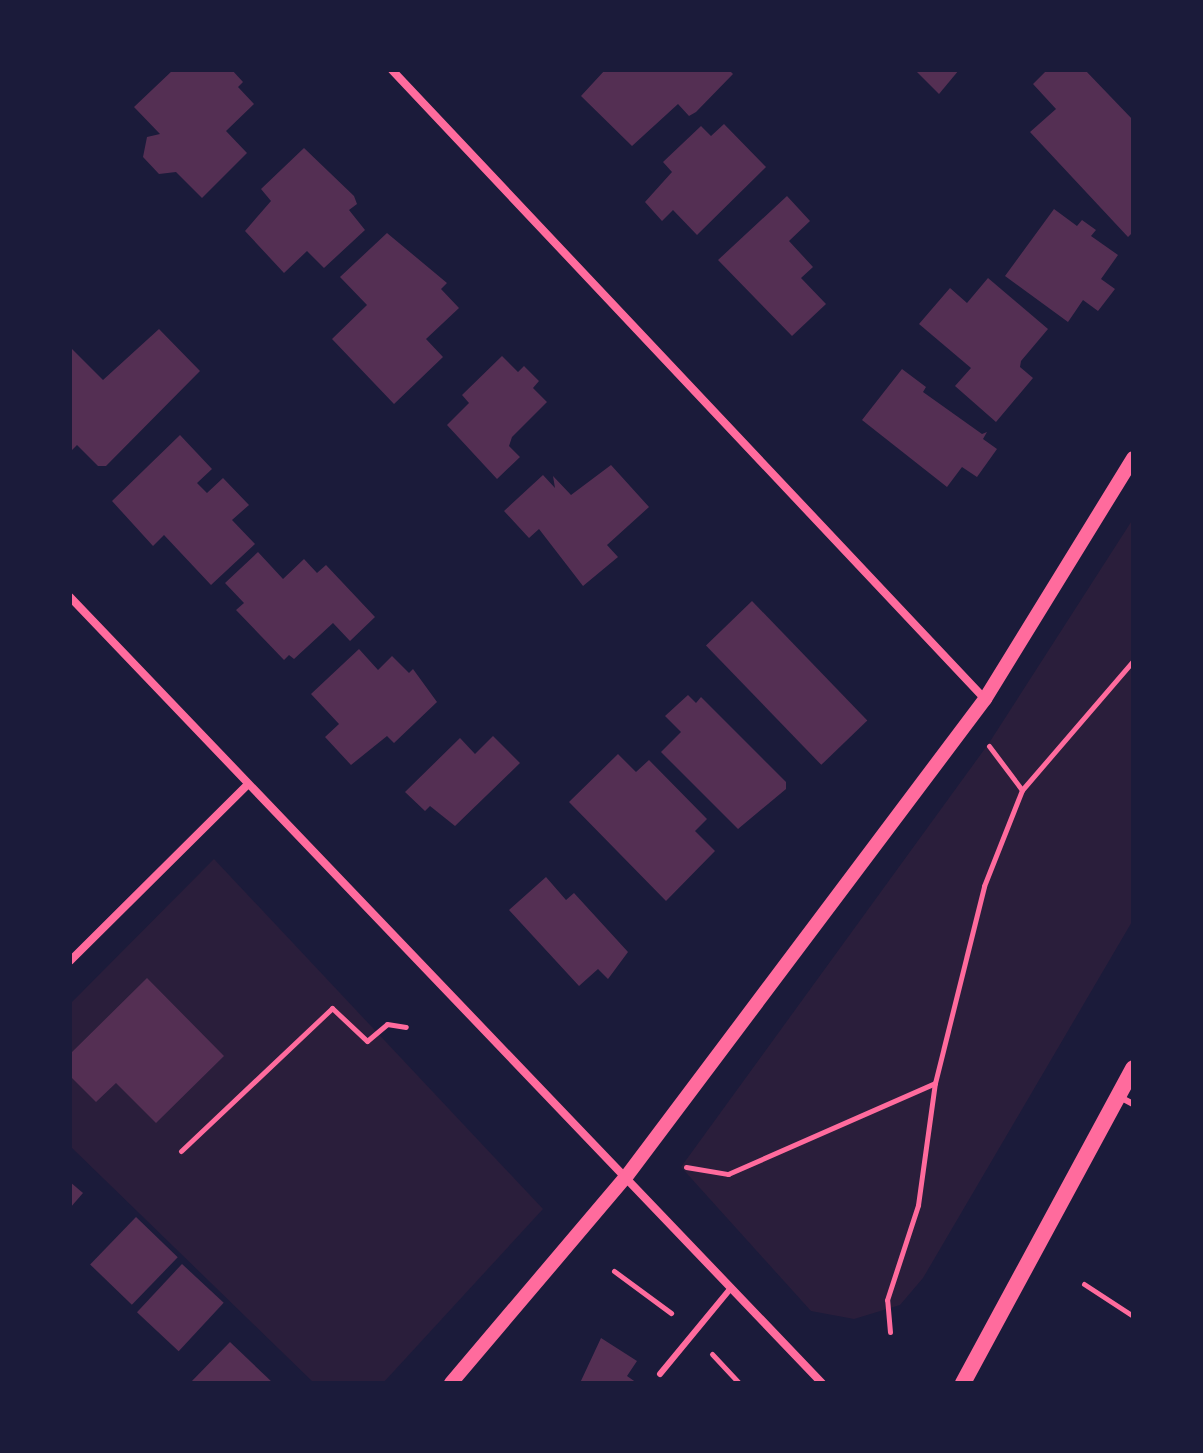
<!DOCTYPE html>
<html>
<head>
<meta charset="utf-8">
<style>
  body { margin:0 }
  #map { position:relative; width:1203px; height:1453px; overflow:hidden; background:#1b1b3a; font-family:"Golos Text",sans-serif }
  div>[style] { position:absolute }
  .green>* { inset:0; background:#2a1e3b }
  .building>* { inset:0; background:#542f53; transform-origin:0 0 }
  .path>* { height:5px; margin:-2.5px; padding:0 2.5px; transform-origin:2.5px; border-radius:2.5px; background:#ff6b9d }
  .service>* { height:6px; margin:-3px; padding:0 3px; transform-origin:3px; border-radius:3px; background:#ff6b9d }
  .minor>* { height:8px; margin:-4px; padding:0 4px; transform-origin:4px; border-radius:4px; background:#ff6b9d }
  .tertiary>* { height:14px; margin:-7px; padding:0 7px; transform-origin:7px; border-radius:7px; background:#ff6b9d }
  .secondary>* { height:16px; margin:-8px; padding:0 8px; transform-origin:8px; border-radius:8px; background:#ff6b9d }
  span { translate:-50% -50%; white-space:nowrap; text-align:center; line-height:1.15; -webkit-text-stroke:6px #1b1b3a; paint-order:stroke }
  .frame { position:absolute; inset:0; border:72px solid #1b1b3a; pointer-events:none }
</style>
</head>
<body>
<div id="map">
  <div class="green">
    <div style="clip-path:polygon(1133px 519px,1133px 920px,923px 1278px,900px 1305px,854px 1319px,811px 1311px,681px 1167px,989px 743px)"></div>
    <div style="clip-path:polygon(214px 859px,543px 1209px,383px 1383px,314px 1383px,70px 1146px,70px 1004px)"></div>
  </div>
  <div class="building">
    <div style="clip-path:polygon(173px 70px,232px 70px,243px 82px,238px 87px,254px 104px,226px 131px,247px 153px,202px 198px,176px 172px,159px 174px,143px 157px,147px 137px,160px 134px,134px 107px)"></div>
    <div style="clip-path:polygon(605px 70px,729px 70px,733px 74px,696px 112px,689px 116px,678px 104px,632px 146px,581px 96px)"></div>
    <div style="clip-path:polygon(915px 70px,959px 70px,939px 94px)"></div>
    <div style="clip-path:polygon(1047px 70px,1085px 70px,1133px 120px,1133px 232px,1128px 237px,1030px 132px,1056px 109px,1033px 84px)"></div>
    <div style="clip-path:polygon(724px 124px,766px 167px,697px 235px,673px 210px,662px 221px,645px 202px,672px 172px,663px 162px,701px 126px,711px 136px)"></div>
    <div style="clip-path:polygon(304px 148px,354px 196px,357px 204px,349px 210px,365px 230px,324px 268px,307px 251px,284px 273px,245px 231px,271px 201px,261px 189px)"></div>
    <div style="clip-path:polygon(787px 196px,810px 221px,789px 241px,813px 267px,801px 278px,826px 304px,792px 336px,718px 260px)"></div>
    <div style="clip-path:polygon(1054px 209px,1077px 226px,1082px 220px,1096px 230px,1091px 236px,1118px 255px,1101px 279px,1115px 289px,1098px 311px,1083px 300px,1068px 322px,1005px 276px)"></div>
    <div style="clip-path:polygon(387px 233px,447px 283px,441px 289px,459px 308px,426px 339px,443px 357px,394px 404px,332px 339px,367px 305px,340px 277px)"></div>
    <div style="clip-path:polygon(988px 278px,1048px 329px,1021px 361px,1020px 367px,1033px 378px,996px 422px,955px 386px,971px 368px,919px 324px,950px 288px,967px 303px)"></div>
    <div style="clip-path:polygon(159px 329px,200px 371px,106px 466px,98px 466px,77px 445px,70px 452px,70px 347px,103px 380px)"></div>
    <div style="clip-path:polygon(502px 356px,518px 372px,524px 366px,539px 381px,533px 388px,547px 402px,512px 437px,509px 446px,520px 457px,497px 479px,447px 425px,469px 403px,462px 395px)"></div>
    <div style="clip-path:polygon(902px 369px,926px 387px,923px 392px,982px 434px,987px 432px,983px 439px,997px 449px,977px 477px,962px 467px,947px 487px,862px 420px)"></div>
    <div style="clip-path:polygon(180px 435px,212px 469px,197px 483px,207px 493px,223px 478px,249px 505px,232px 520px,255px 544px,211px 585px,164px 535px,153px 546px,112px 501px)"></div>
    <div style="clip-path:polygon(611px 465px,649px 507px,607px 545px,618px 557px,583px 586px,539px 529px,529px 538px,504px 511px,543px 475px,555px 488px,553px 476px,571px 495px)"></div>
    <div style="clip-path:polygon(258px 552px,283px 579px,304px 559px,317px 573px,326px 565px,375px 617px,350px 641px,333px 623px,294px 659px,289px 655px,284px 660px,236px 610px,244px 603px,225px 583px)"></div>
    <div style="left:752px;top:601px;width:166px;height:64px;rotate:46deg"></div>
    <div style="clip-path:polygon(359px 649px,378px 670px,392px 656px,409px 673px,413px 669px,437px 702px,394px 743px,387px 736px,351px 765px,325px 737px,339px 724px,311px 694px)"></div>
    <div style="clip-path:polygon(688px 695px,696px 703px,701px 697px,786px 782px,786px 789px,738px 829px,661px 752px,681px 732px,665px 716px)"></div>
    <div style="clip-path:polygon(493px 736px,520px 763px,455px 826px,430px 806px,425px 811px,405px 792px,460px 738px,475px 754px)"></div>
    <div style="clip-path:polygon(618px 754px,636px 772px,649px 760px,707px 819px,695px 831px,715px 851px,666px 901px,569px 802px)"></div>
    <div style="clip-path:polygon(546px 877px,566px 900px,574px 893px,628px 952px,608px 979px,598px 969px,579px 986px,509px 910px)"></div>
    <div style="clip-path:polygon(147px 978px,224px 1056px,156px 1123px,116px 1083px,96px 1102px,70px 1076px,70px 1054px)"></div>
    <div style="clip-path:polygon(70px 1182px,83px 1193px,70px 1208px)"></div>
    <div style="left:136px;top:1217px;width:58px;height:66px;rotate:44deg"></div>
    <div style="left:182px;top:1264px;width:57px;height:66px;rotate:43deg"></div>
    <div style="clip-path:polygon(601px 1338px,637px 1361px,627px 1376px,637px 1383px,580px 1383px)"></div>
    <div style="clip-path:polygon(230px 1342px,273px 1383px,190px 1383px)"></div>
  </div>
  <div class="path">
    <div style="left:989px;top:746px;width:55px;rotate:53.1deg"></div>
    <div style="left:181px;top:1151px;width:208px;rotate:-43.4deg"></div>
    <div style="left:332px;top:1008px;width:48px;rotate:43.3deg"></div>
    <div style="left:367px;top:1041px;width:26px;rotate:-40deg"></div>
    <div style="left:387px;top:1024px;width:19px;rotate:9deg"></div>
    <div style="left:686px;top:1167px;width:43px;rotate:9.5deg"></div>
    <div style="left:728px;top:1174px;width:226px;rotate:-23.7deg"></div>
    <div style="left:614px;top:1271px;width:71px;rotate:36.4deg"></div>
    <div style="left:1084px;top:1284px;width:59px;rotate:33.1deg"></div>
    <div style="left:890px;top:1332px;width:32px;rotate:-95deg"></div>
    <div style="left:887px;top:1300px;width:100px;rotate:-71.9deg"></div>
    <div style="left:918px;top:1205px;width:123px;rotate:-82.1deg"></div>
    <div style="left:935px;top:1083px;width:203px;rotate:-76deg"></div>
    <div style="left:984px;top:886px;width:103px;rotate:-68.4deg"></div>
    <div style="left:1022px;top:790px;width:170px;rotate:-49.3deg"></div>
    <div style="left:712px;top:1354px;width:40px;rotate:47deg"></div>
  </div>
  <div class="service">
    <div style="left:1118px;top:1096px;width:17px;rotate:28deg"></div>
    <div style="left:660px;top:1374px;width:112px;rotate:-50.5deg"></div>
  </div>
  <div class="minor">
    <div style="left:392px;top:70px;width:864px;rotate:46.69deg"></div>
    <div style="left:70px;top:597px;width:1088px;rotate:46.27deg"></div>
    <div style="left:70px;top:961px;width:251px;rotate:-44.8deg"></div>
  </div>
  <div class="tertiary">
    <div style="left:451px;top:1383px;width:270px;rotate:-49.7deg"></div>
    <div style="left:626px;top:1177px;width:598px;rotate:-53.09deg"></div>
    <div style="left:985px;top:699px;width:283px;rotate:-58.4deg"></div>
  </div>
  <div class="secondary">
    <div style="left:963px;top:1383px;width:358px;rotate:-61.6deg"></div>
  </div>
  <div class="frame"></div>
</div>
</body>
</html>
